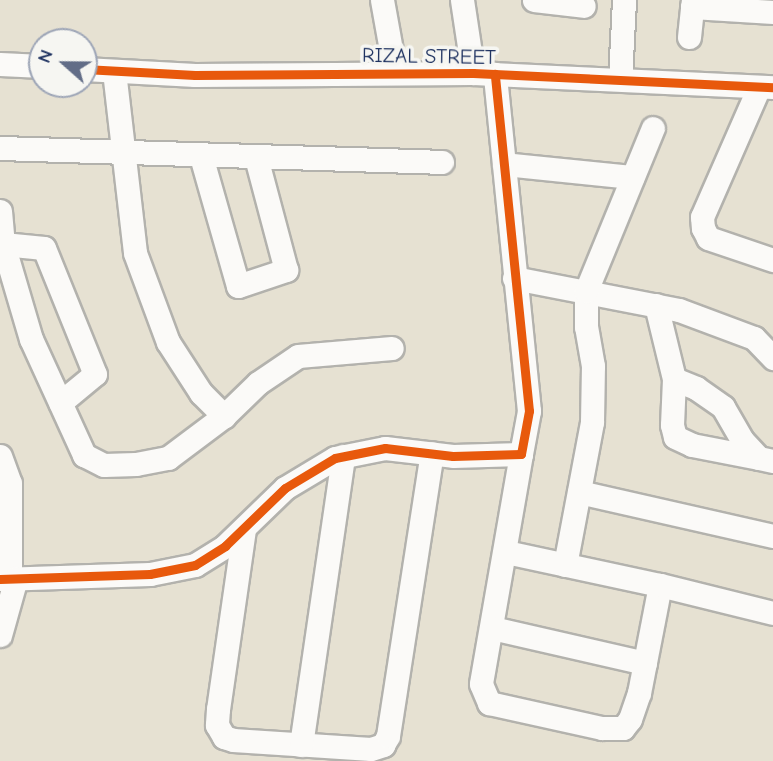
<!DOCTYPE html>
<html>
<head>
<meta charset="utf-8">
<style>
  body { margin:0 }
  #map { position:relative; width:773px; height:761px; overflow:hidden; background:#e6e1d2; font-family:"Comic Neue",sans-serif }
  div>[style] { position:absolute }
  .roads { filter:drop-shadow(2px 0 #b3b2ad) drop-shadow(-2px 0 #b3b2ad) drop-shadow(0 2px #b3b2ad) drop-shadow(0 -2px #b3b2ad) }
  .minor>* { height:23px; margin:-11.5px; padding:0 11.5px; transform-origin:11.5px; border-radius:11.5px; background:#fbfaf8 }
  .cycleway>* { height:9px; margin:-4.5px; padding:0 4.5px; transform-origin:4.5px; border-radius:4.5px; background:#e8590c }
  span { translate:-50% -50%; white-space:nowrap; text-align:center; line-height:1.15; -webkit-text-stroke:7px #f6f6f2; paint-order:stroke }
  .street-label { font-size:21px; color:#1b2f5e }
  .north { position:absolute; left:28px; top:28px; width:70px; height:70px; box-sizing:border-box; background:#f6f6f2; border:2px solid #9ea6b7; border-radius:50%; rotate:291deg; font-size:19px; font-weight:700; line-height:28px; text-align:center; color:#1b2f5e }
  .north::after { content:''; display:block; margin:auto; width:24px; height:32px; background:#626d87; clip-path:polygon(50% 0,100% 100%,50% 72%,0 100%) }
</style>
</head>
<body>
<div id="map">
  <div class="roads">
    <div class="minor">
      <div style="left:382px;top:0;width:73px;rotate:79.8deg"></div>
      <div style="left:462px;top:0;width:74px;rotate:81.4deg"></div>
      <div style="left:534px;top:0;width:50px;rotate:6.8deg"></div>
      <div style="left:693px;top:0;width:7px;rotate:98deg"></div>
      <div style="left:692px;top:7px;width:81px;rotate:3.5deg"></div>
      <div style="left:689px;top:37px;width:30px;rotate:-84deg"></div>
      <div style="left:0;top:64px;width:42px;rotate:2.7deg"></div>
      <div style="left:84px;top:69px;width:111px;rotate:3.1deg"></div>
      <div style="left:195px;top:75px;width:278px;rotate:-0.4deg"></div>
      <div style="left:473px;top:73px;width:300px;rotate:2.7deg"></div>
      <div style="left:114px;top:71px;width:183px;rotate:83.4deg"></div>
      <div style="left:135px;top:253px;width:95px;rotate:69.7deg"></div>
      <div style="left:168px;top:342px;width:61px;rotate:57.1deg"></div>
      <div style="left:201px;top:393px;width:33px;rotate:45deg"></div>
      <div style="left:224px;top:416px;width:47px;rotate:-44.1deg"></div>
      <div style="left:258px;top:383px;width:48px;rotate:-34deg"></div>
      <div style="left:298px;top:356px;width:94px;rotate:-4.9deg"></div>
      <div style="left:620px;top:79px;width:79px;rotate:-87.1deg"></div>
      <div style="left:759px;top:87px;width:142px;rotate:113.7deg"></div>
      <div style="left:702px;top:217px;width:11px;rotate:85deg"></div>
      <div style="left:703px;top:228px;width:11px;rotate:63deg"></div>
      <div style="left:708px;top:238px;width:69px;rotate:18.7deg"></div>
      <div style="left:0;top:148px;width:442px;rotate:1.8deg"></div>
      <div style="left:201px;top:156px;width:135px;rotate:74.1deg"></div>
      <div style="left:238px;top:286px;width:51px;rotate:-18.4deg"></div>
      <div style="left:286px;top:270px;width:117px;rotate:-104.9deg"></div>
      <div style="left:504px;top:164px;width:129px;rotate:5.8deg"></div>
      <div style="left:0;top:211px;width:33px;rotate:85deg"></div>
      <div style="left:3px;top:244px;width:99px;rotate:73.6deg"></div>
      <div style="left:31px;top:339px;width:128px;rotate:65.4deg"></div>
      <div style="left:84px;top:455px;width:22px;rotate:27deg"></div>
      <div style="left:104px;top:465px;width:32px;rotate:-2deg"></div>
      <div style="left:136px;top:464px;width:33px;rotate:-11deg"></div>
      <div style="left:168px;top:458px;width:70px;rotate:-36.9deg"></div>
      <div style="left:3px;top:244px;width:41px;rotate:5.6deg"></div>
      <div style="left:44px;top:248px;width:136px;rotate:68deg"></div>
      <div style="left:95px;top:374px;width:45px;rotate:140.4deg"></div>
      <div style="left:514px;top:278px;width:168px;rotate:11deg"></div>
      <div style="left:679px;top:310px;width:80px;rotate:20.5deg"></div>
      <div style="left:754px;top:338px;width:28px;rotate:46deg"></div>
      <div style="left:656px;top:305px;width:76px;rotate:76.3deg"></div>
      <div style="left:674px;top:379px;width:24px;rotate:22deg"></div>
      <div style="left:696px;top:388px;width:33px;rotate:35deg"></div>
      <div style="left:723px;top:407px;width:39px;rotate:60deg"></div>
      <div style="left:743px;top:441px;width:23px;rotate:47deg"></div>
      <div style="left:759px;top:458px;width:14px;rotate:12deg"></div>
      <div style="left:674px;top:379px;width:46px;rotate:92.5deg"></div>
      <div style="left:672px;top:425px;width:12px;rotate:76deg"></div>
      <div style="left:675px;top:437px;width:19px;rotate:25deg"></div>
      <div style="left:692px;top:445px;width:68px;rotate:11deg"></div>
      <div style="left:521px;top:454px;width:233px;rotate:99.9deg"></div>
      <div style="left:481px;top:684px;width:21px;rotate:67deg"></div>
      <div style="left:489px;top:703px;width:116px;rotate:12.5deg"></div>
      <div style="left:602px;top:728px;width:21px"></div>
      <div style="left:623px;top:728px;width:11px;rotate:-52deg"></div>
      <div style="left:630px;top:719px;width:28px;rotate:-71deg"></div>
      <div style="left:639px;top:693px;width:110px;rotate:-79deg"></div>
      <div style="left:0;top:456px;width:29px;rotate:70deg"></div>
      <div style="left:10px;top:483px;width:95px;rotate:90deg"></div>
      <div style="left:579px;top:492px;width:199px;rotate:12.8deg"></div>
      <div style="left:244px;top:529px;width:182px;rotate:98.2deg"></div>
      <div style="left:218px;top:709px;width:16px;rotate:94deg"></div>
      <div style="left:217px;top:725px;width:14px;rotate:60deg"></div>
      <div style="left:224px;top:737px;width:9px;rotate:18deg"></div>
      <div style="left:233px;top:740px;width:138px;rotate:3.7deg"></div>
      <div style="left:371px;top:749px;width:13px;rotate:-18deg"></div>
      <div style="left:383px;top:745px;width:10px;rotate:-61deg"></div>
      <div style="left:388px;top:736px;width:286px;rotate:-81.2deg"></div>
      <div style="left:506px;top:552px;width:157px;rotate:12.1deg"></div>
      <div style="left:660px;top:585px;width:116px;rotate:13.9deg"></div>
      <div style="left:565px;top:565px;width:146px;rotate:-79.3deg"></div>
      <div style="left:592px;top:422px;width:56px;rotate:-89deg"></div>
      <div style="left:593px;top:366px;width:40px;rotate:-100deg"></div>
      <div style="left:586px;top:327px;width:36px;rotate:-90deg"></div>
      <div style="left:586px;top:291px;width:176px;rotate:-67.7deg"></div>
      <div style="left:0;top:579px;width:150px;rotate:-1.9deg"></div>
      <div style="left:150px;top:574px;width:46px;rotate:-11.3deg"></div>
      <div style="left:195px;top:565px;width:36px;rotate:-32deg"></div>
      <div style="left:225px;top:546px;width:83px;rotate:-44deg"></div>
      <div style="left:285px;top:488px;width:58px;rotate:-31deg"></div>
      <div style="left:335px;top:458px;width:51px;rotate:-11.3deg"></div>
      <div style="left:385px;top:448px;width:68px;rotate:6.7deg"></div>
      <div style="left:453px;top:456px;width:68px;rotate:-1.7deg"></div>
      <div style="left:521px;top:454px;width:44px;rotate:-79.5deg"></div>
      <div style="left:529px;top:411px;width:339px;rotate:-95.8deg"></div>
      <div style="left:492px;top:628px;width:157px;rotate:12.9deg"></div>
      <div style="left:0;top:635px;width:59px;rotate:-74.3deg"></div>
      <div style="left:301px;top:745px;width:292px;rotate:-81.7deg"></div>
    </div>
  </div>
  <div class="cycleway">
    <div style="left:84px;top:69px;width:111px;rotate:3.1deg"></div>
    <div style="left:195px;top:75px;width:278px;rotate:-0.4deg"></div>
    <div style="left:473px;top:73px;width:300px;rotate:2.7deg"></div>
    <div style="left:0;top:579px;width:150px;rotate:-1.9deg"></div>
    <div style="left:150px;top:574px;width:46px;rotate:-11.3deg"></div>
    <div style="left:195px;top:565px;width:36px;rotate:-32deg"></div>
    <div style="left:225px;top:546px;width:83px;rotate:-44deg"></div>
    <div style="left:285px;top:488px;width:58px;rotate:-31deg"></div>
    <div style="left:335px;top:458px;width:51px;rotate:-11.3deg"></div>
    <div style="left:385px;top:448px;width:68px;rotate:6.7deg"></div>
    <div style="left:453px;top:456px;width:68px;rotate:-1.7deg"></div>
    <div style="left:521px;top:454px;width:44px;rotate:-79.5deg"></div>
    <div style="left:529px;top:411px;width:339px;rotate:-95.8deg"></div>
  </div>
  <div class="street-label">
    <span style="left:429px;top:56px;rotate:1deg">RIZAL STREET</span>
  </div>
  <div class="north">N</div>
</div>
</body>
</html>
